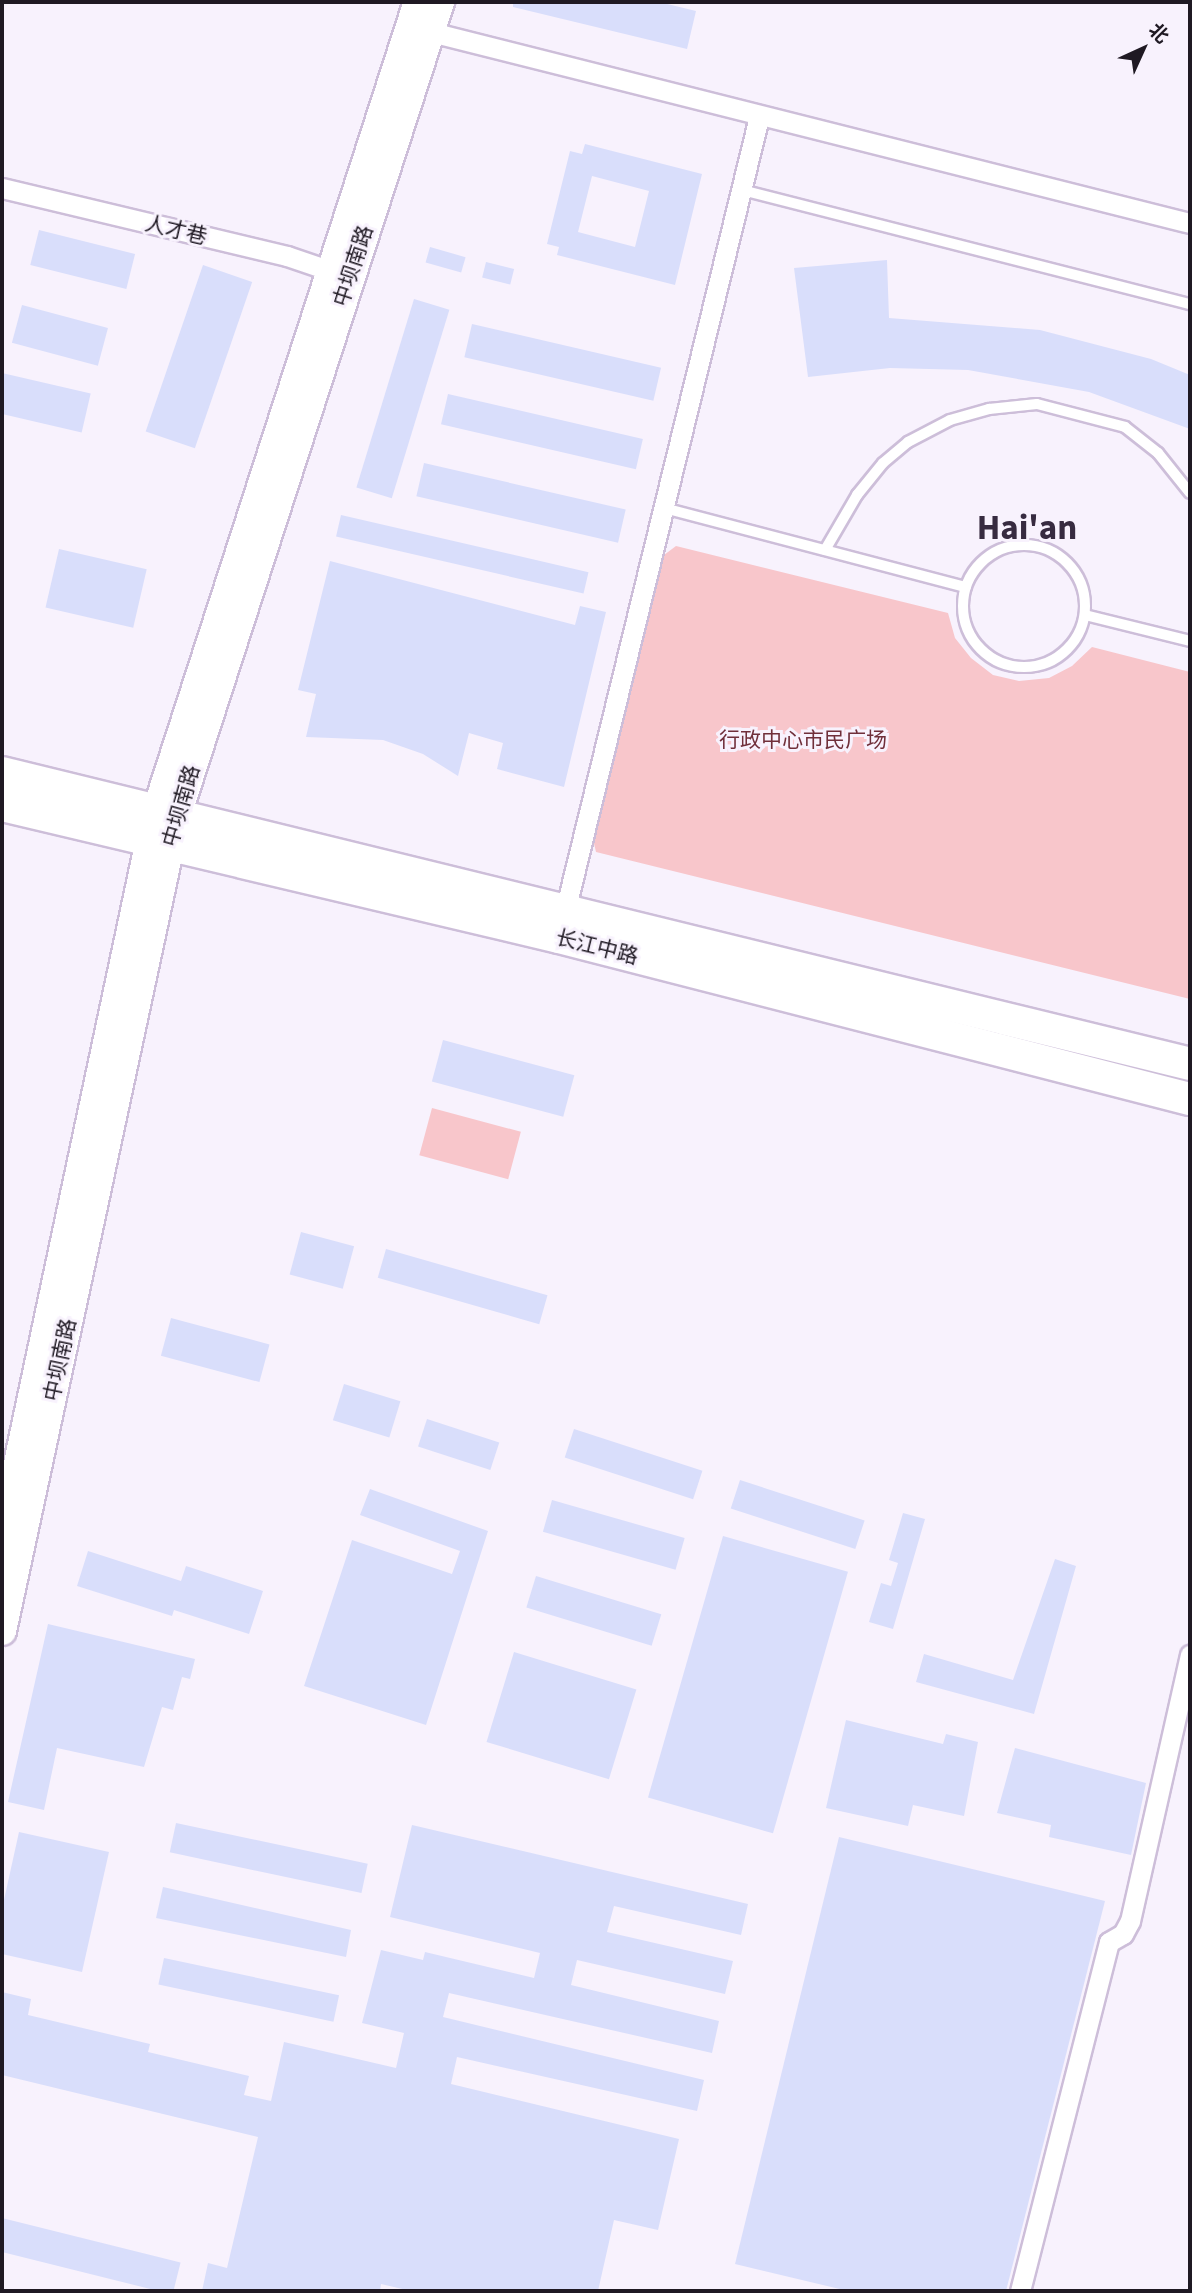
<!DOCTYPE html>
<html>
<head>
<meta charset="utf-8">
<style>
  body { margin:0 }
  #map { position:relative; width:1192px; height:2293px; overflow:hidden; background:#f8f2fd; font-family:"Source Sans 3","Noto Sans SC",sans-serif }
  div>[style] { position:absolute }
  .green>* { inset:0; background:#f8c6cb; transform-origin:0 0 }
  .building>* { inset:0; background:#d9defb; transform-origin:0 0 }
  .roads { filter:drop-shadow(2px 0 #cdbed9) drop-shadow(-2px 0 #cdbed9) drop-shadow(0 2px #cdbed9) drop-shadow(0 -2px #cdbed9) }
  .service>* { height:10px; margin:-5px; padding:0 5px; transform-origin:5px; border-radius:5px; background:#fff }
  .service>.ring { margin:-5px; padding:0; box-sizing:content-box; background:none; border:10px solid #fff; border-radius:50% }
  .minor>* { height:19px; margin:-9.5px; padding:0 9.5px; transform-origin:9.5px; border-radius:9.5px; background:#fff }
  .secondary>* { height:28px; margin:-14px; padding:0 14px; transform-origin:14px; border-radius:14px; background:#fff }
  .primary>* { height:32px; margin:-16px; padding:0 16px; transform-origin:16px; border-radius:16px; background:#fff }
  span { translate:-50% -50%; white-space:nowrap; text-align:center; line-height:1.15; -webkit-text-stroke:6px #f8f2fd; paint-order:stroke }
  .street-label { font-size:21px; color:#1f1923 }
  .park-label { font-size:21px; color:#702f3a }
  .town-label { font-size:35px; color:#372b40; font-weight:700 }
  .frame { position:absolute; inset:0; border:4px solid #1f1923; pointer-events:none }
  .north { position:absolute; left:1108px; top:14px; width:70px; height:70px; -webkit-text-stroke:5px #f8f2fd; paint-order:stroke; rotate:45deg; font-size:19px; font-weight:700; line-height:28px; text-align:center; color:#1f1923 }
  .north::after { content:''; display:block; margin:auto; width:24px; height:32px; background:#1f1923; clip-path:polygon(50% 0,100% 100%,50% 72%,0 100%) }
</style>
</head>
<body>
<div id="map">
  <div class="green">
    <div style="clip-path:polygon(676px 546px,948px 613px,955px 638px,971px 658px,993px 675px,1019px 681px,1049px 678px,1072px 666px,1092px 647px,1190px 672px,1190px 999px,596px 852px,592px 835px,660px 558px)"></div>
    <div style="left:432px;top:1108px;width:92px;height:49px;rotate:15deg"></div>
  </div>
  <div class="building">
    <div style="clip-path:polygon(513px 2px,659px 2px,696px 11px,687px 49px,513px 7px)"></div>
    <div style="clip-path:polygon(evenodd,585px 144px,702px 174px,675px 285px,557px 255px,559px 247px,547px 244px,570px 151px,582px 154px,585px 144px,592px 176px,649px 191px,635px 247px,578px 232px,592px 176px)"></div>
    <div style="left:39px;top:230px;width:99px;height:36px;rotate:14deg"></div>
    <div style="left:430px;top:247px;width:37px;height:16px;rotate:16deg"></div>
    <div style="clip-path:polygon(887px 260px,889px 318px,1040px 330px,1151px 359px,1190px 375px,1190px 429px,1089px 392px,968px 370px,890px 368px,808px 377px,794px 268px)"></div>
    <div style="left:486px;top:262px;width:29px;height:16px;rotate:14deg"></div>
    <div style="left:203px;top:265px;width:52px;height:176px;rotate:19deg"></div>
    <div style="left:414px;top:299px;width:37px;height:197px;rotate:17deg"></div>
    <div style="left:22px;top:305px;width:89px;height:39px;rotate:15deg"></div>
    <div style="left:472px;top:324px;width:194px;height:34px;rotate:13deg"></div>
    <div style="left:2px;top:373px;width:91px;height:40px;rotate:13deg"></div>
    <div style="left:448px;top:394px;width:200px;height:31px;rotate:13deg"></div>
    <div style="left:424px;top:463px;width:207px;height:34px;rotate:13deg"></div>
    <div style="left:341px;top:515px;width:254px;height:22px;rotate:13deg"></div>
    <div style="left:59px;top:549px;width:90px;height:60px;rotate:13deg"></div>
    <div style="clip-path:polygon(330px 561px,575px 625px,580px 606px,606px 612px,564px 787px,497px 769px,503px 743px,469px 733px,458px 776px,423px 754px,383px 740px,306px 737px,316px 694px,298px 690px)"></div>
    <div style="left:443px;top:1040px;width:136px;height:43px;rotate:15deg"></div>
    <div style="left:301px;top:1232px;width:55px;height:44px;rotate:15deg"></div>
    <div style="left:386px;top:1249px;width:168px;height:30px;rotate:16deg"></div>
    <div style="left:171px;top:1318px;width:102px;height:39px;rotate:15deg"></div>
    <div style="left:344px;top:1384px;width:59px;height:38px;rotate:17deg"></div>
    <div style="left:427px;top:1419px;width:76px;height:29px;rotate:18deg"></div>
    <div style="left:574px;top:1429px;width:135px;height:30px;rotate:18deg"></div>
    <div style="left:740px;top:1480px;width:131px;height:30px;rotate:18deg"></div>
    <div style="clip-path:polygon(370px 1489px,488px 1531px,426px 1725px,304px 1686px,352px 1540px,452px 1574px,460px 1551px,360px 1515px)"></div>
    <div style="left:552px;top:1500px;width:138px;height:33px;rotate:16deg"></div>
    <div style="clip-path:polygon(903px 1513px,925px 1519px,893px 1629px,869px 1622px,881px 1583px,891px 1586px,898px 1563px,889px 1560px)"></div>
    <div style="left:723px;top:1536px;width:130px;height:272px;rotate:16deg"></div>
    <div style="clip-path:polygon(88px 1551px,181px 1581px,186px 1566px,263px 1591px,249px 1634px,174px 1610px,172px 1616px,77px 1586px)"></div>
    <div style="clip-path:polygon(1055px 1559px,1076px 1566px,1034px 1714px,916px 1682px,924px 1654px,1013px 1680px)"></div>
    <div style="left:536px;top:1576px;width:131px;height:33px;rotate:17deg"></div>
    <div style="clip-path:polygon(48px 1624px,195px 1659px,190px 1679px,182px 1677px,173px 1710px,162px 1707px,144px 1767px,57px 1748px,44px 1810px,8px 1802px)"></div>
    <div style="left:514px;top:1652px;width:128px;height:94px;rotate:17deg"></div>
    <div style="clip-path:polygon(846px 1720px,943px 1744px,946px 1734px,978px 1742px,964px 1816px,913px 1805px,908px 1826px,826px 1808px)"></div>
    <div style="clip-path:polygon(1015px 1748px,1146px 1783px,1131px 1855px,1049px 1837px,1051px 1825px,997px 1813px)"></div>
    <div style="left:176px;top:1823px;width:196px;height:30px;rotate:12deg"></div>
    <div style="clip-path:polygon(412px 1825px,748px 1904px,741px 1935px,614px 1906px,607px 1932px,733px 1961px,725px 1994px,577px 1960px,571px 1985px,719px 2021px,712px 2053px,449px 1993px,443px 2017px,704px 2080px,697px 2111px,457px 2057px,451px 2084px,679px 2139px,658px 2230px,614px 2220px,598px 2291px,411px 2291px,381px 2284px,380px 2291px,202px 2291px,208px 2263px,227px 2268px,258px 2137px,2px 2075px,2px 1992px,31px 1999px,28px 2015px,150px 2044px,148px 2052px,249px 2076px,244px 2095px,271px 2101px,284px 2042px,396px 2068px,404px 2033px,362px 2023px,381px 1950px,423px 1960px,425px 1952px,534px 1978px,540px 1953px,390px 1917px)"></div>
    <div style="clip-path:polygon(19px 1832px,109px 1852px,82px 1972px,2px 1954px,2px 1909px)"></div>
    <div style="clip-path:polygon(839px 1837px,1105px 1901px,1006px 2291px,848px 2291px,735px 2264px)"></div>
    <div style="clip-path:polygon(163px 1887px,351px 1930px,346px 1957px,156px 1918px)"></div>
    <div style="left:164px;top:1958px;width:179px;height:27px;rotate:12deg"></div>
    <div style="left:2px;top:2218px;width:184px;height:33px;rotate:14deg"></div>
  </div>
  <div class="roads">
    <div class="service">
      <div style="left:742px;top:190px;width:462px;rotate:14.3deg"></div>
      <div style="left:664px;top:508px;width:312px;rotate:14.7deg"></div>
      <div class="ring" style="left:963px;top:545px;width:112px;height:112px"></div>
      <div style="left:825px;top:550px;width:64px;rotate:-59.8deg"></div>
      <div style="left:857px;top:495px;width:41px;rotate:-50.9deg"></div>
      <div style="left:883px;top:463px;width:33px;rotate:-40deg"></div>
      <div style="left:908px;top:442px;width:47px;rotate:-27.6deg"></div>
      <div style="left:950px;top:420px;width:41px;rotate:-15.8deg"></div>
      <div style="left:989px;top:409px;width:48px;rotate:-5.9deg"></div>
      <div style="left:1037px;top:404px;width:91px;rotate:14.6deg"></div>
      <div style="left:1125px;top:427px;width:42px;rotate:38.2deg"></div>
      <div style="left:1158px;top:453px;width:51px;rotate:51.3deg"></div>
      <div style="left:1085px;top:615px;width:108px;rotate:13.9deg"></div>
    </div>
    <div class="minor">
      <div style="left:431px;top:32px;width:783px;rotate:14.13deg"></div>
      <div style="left:2px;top:188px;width:293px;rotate:13.4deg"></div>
      <div style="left:287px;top:256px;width:59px;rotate:18.7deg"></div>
      <div style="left:563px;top:919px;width:826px;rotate:-76.27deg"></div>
      <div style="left:1020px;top:2291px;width:360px;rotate:-75.7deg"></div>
      <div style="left:1109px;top:1942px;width:16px;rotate:-30deg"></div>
      <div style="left:1123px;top:1934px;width:15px;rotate:-62deg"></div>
      <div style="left:1130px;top:1921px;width:273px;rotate:-77.3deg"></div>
    </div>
    <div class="secondary">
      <div style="left:2px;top:1539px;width:743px;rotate:-78.04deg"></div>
      <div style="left:156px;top:812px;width:851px;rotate:-72.08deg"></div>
      <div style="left:2px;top:1631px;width:831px;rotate:-77.92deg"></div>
      <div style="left:176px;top:818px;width:858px;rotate:-72.07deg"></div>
    </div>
    <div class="primary">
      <div style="left:2px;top:773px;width:1223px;rotate:13.76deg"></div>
      <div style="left:2px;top:805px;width:572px;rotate:13.33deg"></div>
      <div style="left:559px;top:937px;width:651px;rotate:14.4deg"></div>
    </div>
  </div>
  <div class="street-label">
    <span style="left:176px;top:230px;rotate:13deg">人才巷</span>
    <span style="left:353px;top:266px;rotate:-72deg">中坝南路</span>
    <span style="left:181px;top:806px;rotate:-74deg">中坝南路</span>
    <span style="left:597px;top:947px;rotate:14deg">长江中路</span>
    <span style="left:60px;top:1360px;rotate:-78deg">中坝南路</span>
  </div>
  <div class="park-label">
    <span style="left:803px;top:740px">行政中心市民广场</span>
  </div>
  <div class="town-label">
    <span style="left:1027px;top:528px">Hai'an</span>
  </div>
  <div class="frame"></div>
  <div class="north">北</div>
</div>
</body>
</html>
